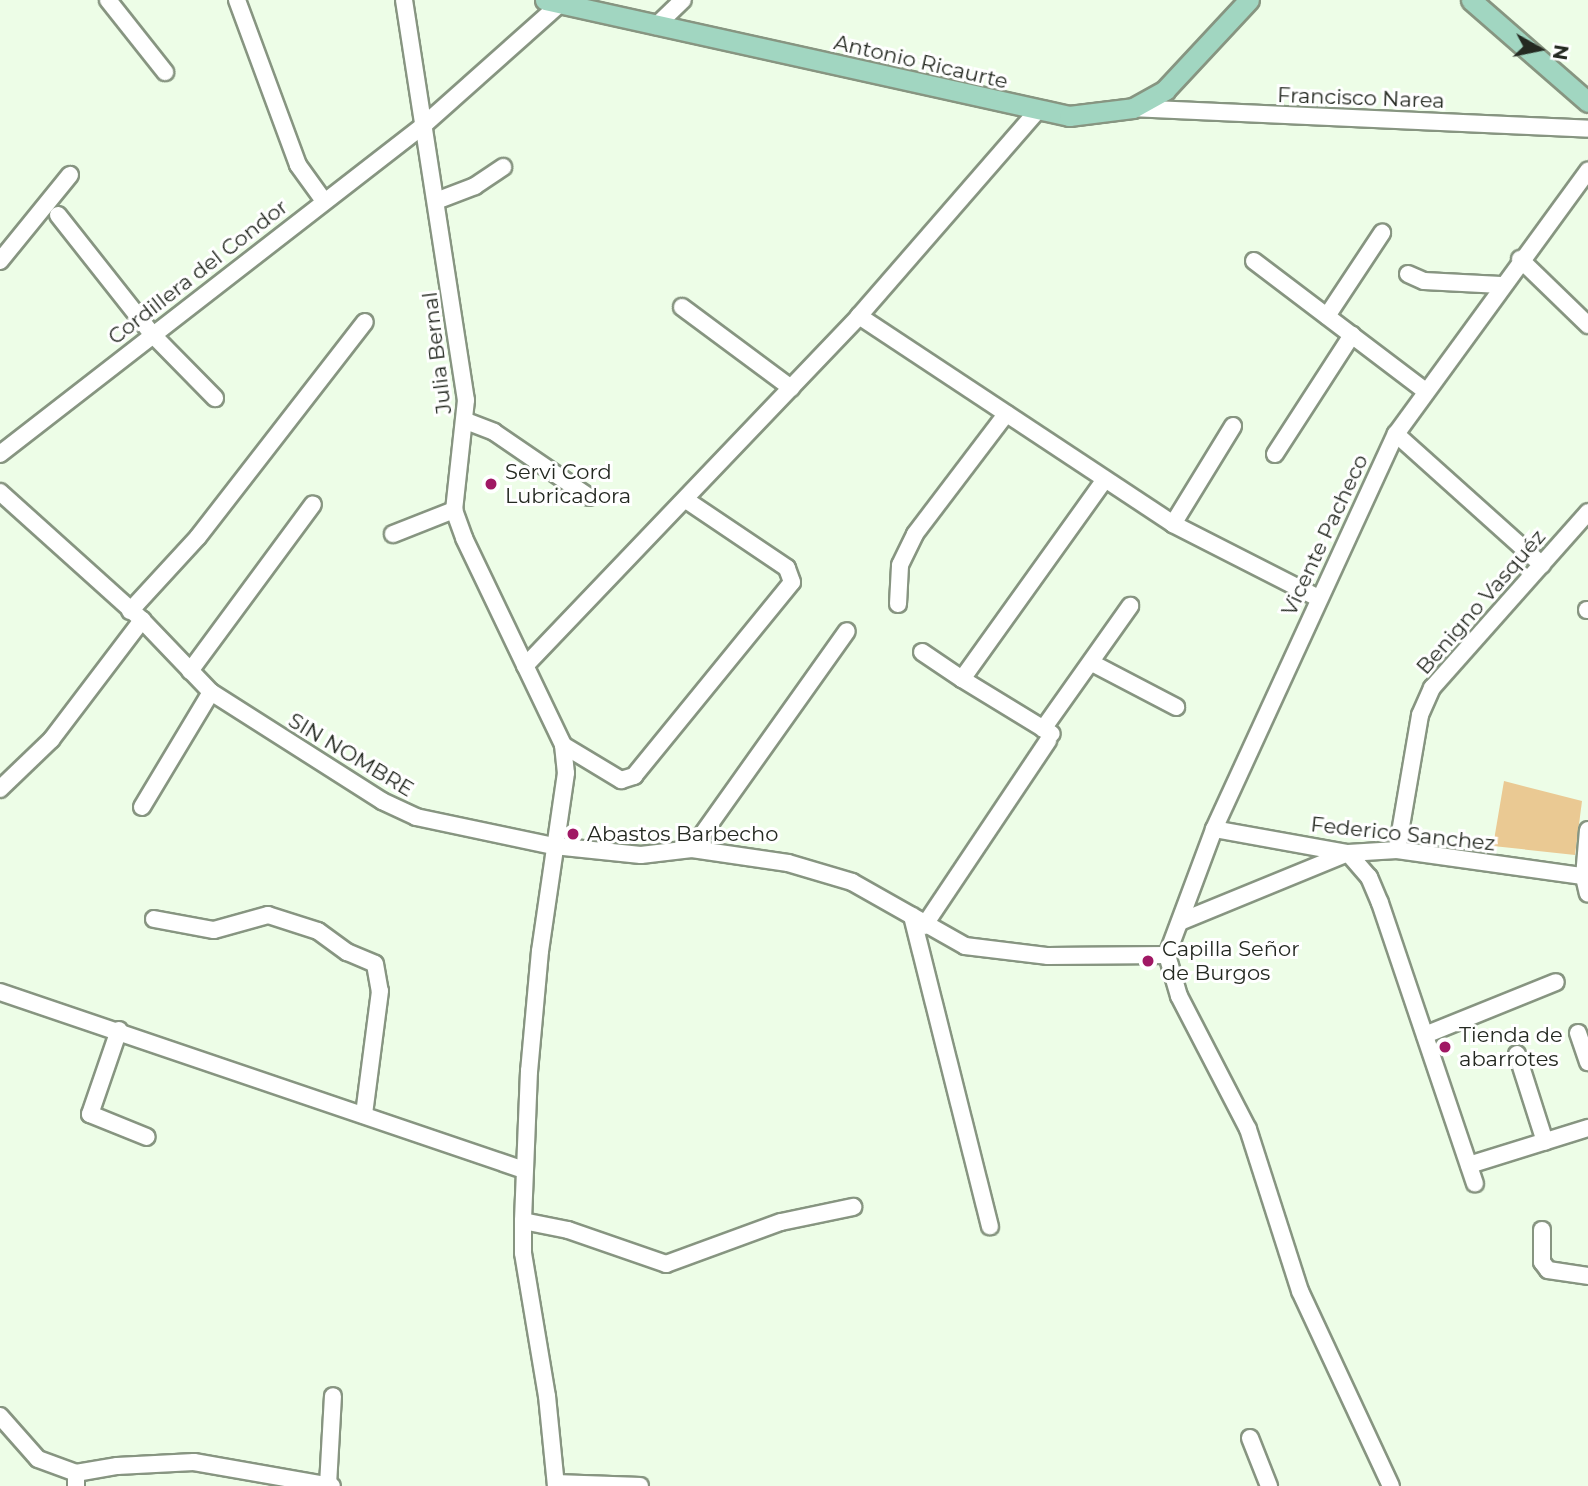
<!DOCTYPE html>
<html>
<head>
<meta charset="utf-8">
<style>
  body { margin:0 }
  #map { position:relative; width:1588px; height:1486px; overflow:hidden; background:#edfde7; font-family:Montserrat,sans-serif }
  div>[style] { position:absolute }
  .green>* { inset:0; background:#eac993 }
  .roads { filter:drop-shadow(2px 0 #879581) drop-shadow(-2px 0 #879581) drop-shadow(0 2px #879581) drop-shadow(0 -2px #879581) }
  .minor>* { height:16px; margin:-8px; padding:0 8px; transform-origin:8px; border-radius:8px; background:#fff }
  .major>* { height:19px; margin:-9.5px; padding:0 9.5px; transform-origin:9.5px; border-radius:9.5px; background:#a1d6c1 }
  .dots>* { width:19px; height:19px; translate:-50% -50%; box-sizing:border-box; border:4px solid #fff; border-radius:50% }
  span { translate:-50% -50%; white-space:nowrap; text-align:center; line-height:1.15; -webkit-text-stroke:6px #fff; paint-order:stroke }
  .street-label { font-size:21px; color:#242921 }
  .poi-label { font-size:21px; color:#242921 }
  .left { translate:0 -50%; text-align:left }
  .north { position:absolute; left:1504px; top:14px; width:70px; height:70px; -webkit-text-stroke:5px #fff; paint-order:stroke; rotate:99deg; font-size:19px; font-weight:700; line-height:28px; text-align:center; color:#242921 }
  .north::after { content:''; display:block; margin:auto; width:24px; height:32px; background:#242921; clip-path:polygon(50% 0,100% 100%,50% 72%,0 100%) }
</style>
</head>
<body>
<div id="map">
  <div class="green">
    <div style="clip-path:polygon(1504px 781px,1582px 801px,1575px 855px,1493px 846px)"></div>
  </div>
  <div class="roads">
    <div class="minor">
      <div style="left:108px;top:0;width:92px;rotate:51.6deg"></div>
      <div style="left:237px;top:0;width:176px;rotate:69.7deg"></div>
      <div style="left:298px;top:165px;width:44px;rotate:54.2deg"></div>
      <div style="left:404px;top:0;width:405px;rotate:81.2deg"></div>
      <div style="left:466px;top:400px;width:111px;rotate:96.2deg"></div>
      <div style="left:454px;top:510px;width:30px;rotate:70deg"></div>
      <div style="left:464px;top:538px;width:229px;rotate:64.4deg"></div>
      <div style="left:563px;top:745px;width:28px;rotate:84deg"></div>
      <div style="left:566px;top:773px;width:180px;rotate:98.3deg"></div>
      <div style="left:540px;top:951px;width:121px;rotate:95.2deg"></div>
      <div style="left:529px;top:1071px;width:150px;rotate:92.3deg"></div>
      <div style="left:523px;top:1221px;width:32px;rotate:90deg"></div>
      <div style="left:523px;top:1253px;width:145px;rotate:80.5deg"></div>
      <div style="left:547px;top:1396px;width:90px;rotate:84.3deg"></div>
      <div style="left:656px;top:26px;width:37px;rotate:-44deg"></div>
      <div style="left:1133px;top:108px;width:455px;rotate:2.6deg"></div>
      <div style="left:436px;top:201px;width:42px;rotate:-21deg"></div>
      <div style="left:475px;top:186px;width:34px;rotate:-34deg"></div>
      <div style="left:58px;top:215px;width:152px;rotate:51.7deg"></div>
      <div style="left:152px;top:334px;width:90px;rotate:45.5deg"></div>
      <div style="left:1520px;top:259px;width:95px;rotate:44.1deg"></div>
      <div style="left:0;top:261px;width:111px;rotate:-50.9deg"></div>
      <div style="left:1254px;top:261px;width:215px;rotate:37.2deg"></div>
      <div style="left:1408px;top:274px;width:17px;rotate:24deg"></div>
      <div style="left:1424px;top:281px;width:77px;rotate:3deg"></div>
      <div style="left:682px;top:307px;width:136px;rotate:36.6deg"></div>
      <div style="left:859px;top:316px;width:377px;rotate:33.5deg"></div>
      <div style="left:1173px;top:524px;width:163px;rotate:27deg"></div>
      <div style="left:1327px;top:316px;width:100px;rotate:-56.5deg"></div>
      <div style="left:466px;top:421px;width:30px;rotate:21deg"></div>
      <div style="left:494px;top:432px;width:115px;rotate:34.4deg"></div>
      <div style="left:1396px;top:434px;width:196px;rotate:41.9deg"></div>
      <div style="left:0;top:454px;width:537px;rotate:-37.81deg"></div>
      <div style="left:424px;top:125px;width:182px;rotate:-41.7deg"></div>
      <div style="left:1275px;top:454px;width:142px;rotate:-57.1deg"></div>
      <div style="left:0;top:492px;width:191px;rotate:42deg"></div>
      <div style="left:142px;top:620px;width:100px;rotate:46.2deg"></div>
      <div style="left:211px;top:692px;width:203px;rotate:32.5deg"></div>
      <div style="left:382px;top:801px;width:38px;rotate:25deg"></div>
      <div style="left:416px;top:817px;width:141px;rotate:11.9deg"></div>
      <div style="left:554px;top:846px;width:87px;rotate:5.9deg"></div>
      <div style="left:641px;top:855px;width:51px;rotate:-6.7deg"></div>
      <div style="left:692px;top:849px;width:97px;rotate:8.3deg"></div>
      <div style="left:788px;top:863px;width:67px;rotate:16.5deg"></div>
      <div style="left:852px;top:882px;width:130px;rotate:29.5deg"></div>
      <div style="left:965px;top:946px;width:84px;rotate:6.9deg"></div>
      <div style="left:1048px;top:956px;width:119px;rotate:-0.5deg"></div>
      <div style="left:1173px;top:524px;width:115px;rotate:-58.5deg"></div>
      <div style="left:393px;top:534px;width:66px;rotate:-21.5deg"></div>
      <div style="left:898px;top:604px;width:39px;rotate:-87deg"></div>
      <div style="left:900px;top:565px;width:34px;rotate:-64deg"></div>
      <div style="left:915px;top:534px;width:151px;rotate:-52.8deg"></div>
      <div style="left:1587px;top:610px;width:1px"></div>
      <div style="left:130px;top:611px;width:100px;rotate:-47.4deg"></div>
      <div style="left:198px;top:537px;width:272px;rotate:-52.2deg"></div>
      <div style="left:922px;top:652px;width:48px;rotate:34deg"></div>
      <div style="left:962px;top:679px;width:244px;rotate:-54.4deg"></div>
      <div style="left:1092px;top:663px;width:95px;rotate:27.6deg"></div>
      <div style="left:525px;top:666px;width:484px;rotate:-46.3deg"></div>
      <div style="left:859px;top:316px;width:271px;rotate:-49deg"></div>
      <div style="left:190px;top:671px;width:207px;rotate:-53.6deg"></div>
      <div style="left:962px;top:679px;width:105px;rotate:31.4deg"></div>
      <div style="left:1043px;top:729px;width:151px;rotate:-54.7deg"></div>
      <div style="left:563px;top:745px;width:68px;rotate:31.1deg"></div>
      <div style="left:621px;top:780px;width:14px;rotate:-17deg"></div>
      <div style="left:634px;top:776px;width:250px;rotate:-50.8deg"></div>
      <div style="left:792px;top:582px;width:15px;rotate:-110deg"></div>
      <div style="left:787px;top:568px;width:122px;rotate:-146deg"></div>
      <div style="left:0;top:789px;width:71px;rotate:-43.9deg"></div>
      <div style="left:51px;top:740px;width:151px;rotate:-52.8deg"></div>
      <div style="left:142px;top:807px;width:134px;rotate:-59deg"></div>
      <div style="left:1214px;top:829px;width:136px;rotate:10.2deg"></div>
      <div style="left:1348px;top:853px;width:49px;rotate:-3.5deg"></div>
      <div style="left:1397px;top:850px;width:193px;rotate:8deg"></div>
      <div style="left:1588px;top:830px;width:47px;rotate:94.9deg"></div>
      <div style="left:1584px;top:877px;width:17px;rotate:77deg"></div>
      <div style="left:692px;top:849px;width:267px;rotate:-54.6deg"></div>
      <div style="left:1397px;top:850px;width:137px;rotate:-80.3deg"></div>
      <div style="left:1420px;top:715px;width:30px;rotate:-66deg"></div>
      <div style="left:1432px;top:688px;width:235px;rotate:-48.4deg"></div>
      <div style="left:912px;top:916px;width:320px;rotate:75.9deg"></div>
      <div style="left:154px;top:919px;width:61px;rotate:10.4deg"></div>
      <div style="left:214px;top:930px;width:56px;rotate:-15.5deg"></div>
      <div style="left:268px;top:915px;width:52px;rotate:17.7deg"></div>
      <div style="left:318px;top:931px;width:36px;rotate:36deg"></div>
      <div style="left:347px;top:952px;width:30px;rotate:23deg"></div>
      <div style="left:375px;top:964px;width:27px;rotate:80deg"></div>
      <div style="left:380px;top:991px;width:125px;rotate:97.4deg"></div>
      <div style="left:1182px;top:921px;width:179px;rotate:-22.3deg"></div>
      <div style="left:1348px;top:853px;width:32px;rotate:49deg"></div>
      <div style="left:1369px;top:877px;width:28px;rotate:67deg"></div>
      <div style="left:1380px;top:903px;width:296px;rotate:71.3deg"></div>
      <div style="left:924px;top:926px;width:223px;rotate:-56.2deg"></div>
      <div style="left:1167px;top:955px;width:134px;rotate:-69.5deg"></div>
      <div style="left:1214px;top:829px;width:435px;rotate:-65.3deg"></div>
      <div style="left:1396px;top:434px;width:326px;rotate:-53.9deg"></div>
      <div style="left:1167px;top:955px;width:43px;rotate:73.7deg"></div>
      <div style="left:1179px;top:996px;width:150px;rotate:62.6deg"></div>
      <div style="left:1248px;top:1129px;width:170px;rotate:72.2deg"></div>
      <div style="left:1300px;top:1291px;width:215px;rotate:65deg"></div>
      <div style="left:0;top:992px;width:553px;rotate:18.76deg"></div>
      <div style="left:119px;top:1030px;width:89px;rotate:109deg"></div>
      <div style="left:90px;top:1114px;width:61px;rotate:22deg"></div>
      <div style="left:1578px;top:1033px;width:31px;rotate:71deg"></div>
      <div style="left:1425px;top:1035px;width:141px;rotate:-22deg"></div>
      <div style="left:1517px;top:1054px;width:92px;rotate:72.3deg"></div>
      <div style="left:1469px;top:1165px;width:125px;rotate:-17.3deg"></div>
      <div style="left:523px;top:1221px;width:46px;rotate:11.3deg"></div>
      <div style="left:568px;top:1230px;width:104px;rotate:19.1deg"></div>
      <div style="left:666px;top:1264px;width:122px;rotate:-20.1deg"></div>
      <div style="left:781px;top:1222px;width:74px;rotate:-11.8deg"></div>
      <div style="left:1542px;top:1230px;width:32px;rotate:90deg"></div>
      <div style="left:1542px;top:1262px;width:10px;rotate:53deg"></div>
      <div style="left:1548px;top:1270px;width:40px;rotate:8.5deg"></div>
      <div style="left:0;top:1416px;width:57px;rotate:48.5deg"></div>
      <div style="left:38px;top:1459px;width:40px;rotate:20.2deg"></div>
      <div style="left:76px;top:1473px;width:13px;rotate:90deg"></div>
      <div style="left:1250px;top:1438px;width:52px;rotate:68.4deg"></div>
      <div style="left:76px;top:1473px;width:42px;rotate:-9.7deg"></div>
      <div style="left:117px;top:1466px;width:77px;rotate:-3deg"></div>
      <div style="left:194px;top:1462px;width:140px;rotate:9.9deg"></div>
      <div style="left:556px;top:1483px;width:84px;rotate:2deg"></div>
      <div style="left:328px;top:1485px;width:89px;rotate:-86.8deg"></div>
    </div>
    <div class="major">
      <div style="left:545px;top:0;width:537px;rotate:12.48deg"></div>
      <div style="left:1069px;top:116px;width:64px;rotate:-7.1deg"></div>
      <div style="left:1133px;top:108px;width:37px;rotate:-29deg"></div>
      <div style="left:1165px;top:90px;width:123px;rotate:-47deg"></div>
      <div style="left:1471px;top:0;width:155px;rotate:41.1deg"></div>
    </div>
  </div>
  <div class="dots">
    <div style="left:491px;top:484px;background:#a01864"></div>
    <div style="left:573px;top:834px;background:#a01864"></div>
    <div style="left:1148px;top:961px;background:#a01864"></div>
    <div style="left:1445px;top:1047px;background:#a01864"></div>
  </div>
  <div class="street-label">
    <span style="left:921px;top:62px;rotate:13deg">Antonio Ricaurte</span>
    <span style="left:1361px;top:98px;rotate:2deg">Francisco Narea</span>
    <span style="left:198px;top:272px;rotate:-38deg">Cordillera del Condor</span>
    <span style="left:437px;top:353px;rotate:-97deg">Julia Bernal</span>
    <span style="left:1325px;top:535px;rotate:-65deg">Vicente Pacheco</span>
    <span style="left:1481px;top:602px;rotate:-49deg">Benigno Vasquéz</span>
    <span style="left:351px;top:755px;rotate:31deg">SIN NOMBRE</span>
    <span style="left:1403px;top:834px;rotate:6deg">Federico Sanchez</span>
  </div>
  <div class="poi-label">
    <span class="left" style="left:505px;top:484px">Servi Cord<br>Lubricadora</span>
    <span class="left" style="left:587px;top:834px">Abastos Barbecho</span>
    <span class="left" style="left:1162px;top:961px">Capilla Señor<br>de Burgos</span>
    <span class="left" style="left:1459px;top:1047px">Tienda de<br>abarrotes</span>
  </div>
  <div class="north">N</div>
</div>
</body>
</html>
